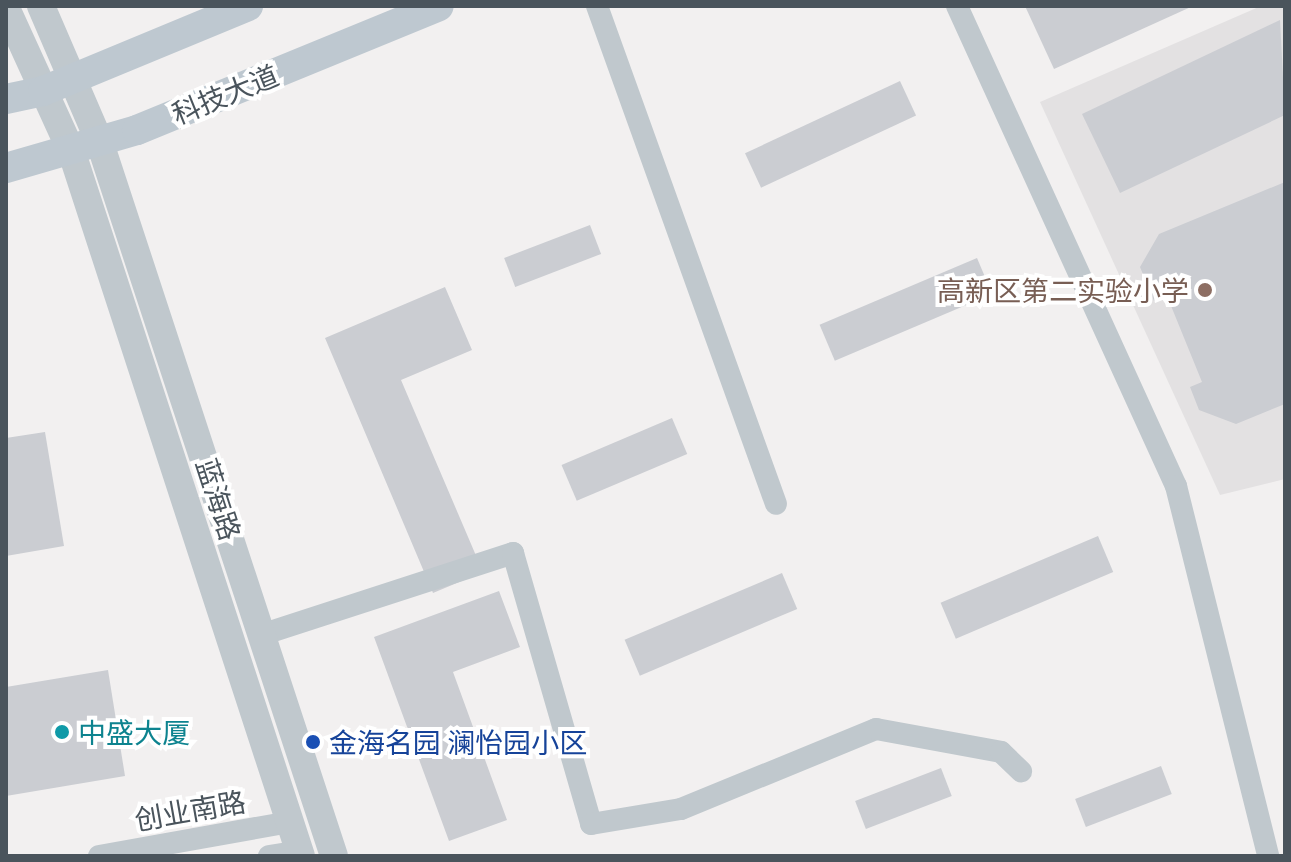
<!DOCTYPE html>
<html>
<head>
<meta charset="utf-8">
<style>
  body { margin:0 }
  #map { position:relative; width:1291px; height:862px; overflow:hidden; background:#f2f0f0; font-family:"Exo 2","Noto Sans SC",sans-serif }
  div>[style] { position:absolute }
  .education>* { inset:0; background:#e3e1e2 }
  .building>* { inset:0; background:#cbcdd2; transform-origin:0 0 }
  .minor>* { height:22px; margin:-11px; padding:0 11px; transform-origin:11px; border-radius:11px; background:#c0c8cd }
  .tertiary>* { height:28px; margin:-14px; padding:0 14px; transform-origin:14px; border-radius:14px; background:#c0c8cd }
  .secondary>* { height:30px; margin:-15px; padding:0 15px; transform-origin:15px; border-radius:15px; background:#bec8d0 }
  .dots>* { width:22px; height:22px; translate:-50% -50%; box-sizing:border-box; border:4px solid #fff; border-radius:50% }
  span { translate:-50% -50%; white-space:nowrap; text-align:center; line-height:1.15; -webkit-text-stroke:8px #fff; paint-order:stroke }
  .street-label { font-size:28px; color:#4a545c }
  .education-label { font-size:28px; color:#785e54 }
  .right { translate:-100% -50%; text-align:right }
  .culture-label { font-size:28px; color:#0d838f }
  .left { translate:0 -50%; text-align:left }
  .transit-label { font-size:28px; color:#164399 }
  .frame { position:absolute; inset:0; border:8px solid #4a545c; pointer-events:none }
</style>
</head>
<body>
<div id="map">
  <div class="education">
    <div style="clip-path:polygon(1261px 6px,1285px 6px,1285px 479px,1220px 495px,1040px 102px)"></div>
  </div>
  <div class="building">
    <div style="clip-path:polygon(1025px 6px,1193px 6px,1054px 69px)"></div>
    <div style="clip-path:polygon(1280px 20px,1285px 115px,1120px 193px,1082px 114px)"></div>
    <div style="left:900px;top:81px;width:38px;height:171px;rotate:65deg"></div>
    <div style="clip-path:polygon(1285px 182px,1285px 404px,1236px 424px,1199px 410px,1190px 387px,1202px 382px,1167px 296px,1154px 301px,1140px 267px,1159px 234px)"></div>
    <div style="left:590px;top:225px;width:31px;height:92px;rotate:69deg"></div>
    <div style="left:977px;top:258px;width:39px;height:171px;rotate:67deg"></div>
    <div style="clip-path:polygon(445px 287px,472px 350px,401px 380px,483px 572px,433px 593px,325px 338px)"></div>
    <div style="left:672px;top:418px;width:39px;height:120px;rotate:67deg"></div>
    <div style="clip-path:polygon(45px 432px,64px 546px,6px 556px,6px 438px)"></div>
    <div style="left:1098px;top:536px;width:39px;height:171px;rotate:67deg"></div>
    <div style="left:782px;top:573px;width:39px;height:171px;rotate:67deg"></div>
    <div style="clip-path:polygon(499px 591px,520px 647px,453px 672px,507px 820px,449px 841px,374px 637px)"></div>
    <div style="clip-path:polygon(108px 670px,125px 776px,6px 796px,6px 687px)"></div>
    <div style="left:1161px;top:766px;width:30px;height:92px;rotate:69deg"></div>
    <div style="left:941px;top:768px;width:30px;height:92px;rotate:69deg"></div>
  </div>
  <div class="minor">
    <div style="left:597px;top:6px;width:529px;rotate:70.23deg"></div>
    <div style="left:957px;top:6px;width:528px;rotate:65.48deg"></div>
    <div style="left:1176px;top:486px;width:381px;rotate:76deg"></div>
    <div style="left:264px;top:634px;width:262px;rotate:-18deg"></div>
    <div style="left:513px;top:553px;width:282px;rotate:73.9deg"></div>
    <div style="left:591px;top:824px;width:91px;rotate:-9.5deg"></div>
    <div style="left:681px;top:809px;width:211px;rotate:-22.3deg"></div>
    <div style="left:876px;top:729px;width:127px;rotate:10.4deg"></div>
    <div style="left:1001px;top:752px;width:28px;rotate:44deg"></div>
    <div style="left:99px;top:856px;width:194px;rotate:-10.1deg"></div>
    <div style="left:269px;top:856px;width:30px;rotate:-9deg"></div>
  </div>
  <div class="tertiary">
    <div style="left:41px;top:6px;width:149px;rotate:66.7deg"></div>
    <div style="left:100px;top:143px;width:750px;rotate:71.83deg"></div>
    <div style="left:6px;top:8px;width:159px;rotate:65.5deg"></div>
    <div style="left:72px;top:153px;width:739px;rotate:71.96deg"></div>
  </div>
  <div class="secondary">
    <div style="left:6px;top:99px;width:38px;rotate:-12deg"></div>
    <div style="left:43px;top:91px;width:222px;rotate:-22.5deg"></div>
    <div style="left:6px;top:168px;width:136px;rotate:-16.2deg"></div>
    <div style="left:137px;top:130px;width:326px;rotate:-22.3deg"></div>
  </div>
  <div class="dots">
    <div style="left:1205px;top:290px;background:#8d6e63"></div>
    <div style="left:62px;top:732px;background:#0f9aa8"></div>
    <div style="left:313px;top:742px;background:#1a4fb4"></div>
  </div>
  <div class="street-label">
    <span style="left:225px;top:94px;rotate:-22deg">科技大道</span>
    <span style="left:219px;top:499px;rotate:72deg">蓝海路</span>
    <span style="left:190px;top:810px;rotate:-10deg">创业南路</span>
  </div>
  <div class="education-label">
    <span class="right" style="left:1189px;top:290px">高新区第二实验小学</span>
  </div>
  <div class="culture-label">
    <span class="left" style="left:78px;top:732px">中盛大厦</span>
  </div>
  <div class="transit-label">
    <span class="left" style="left:329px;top:742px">金海名园 澜怡园小区</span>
  </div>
  <div class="frame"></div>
</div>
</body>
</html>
